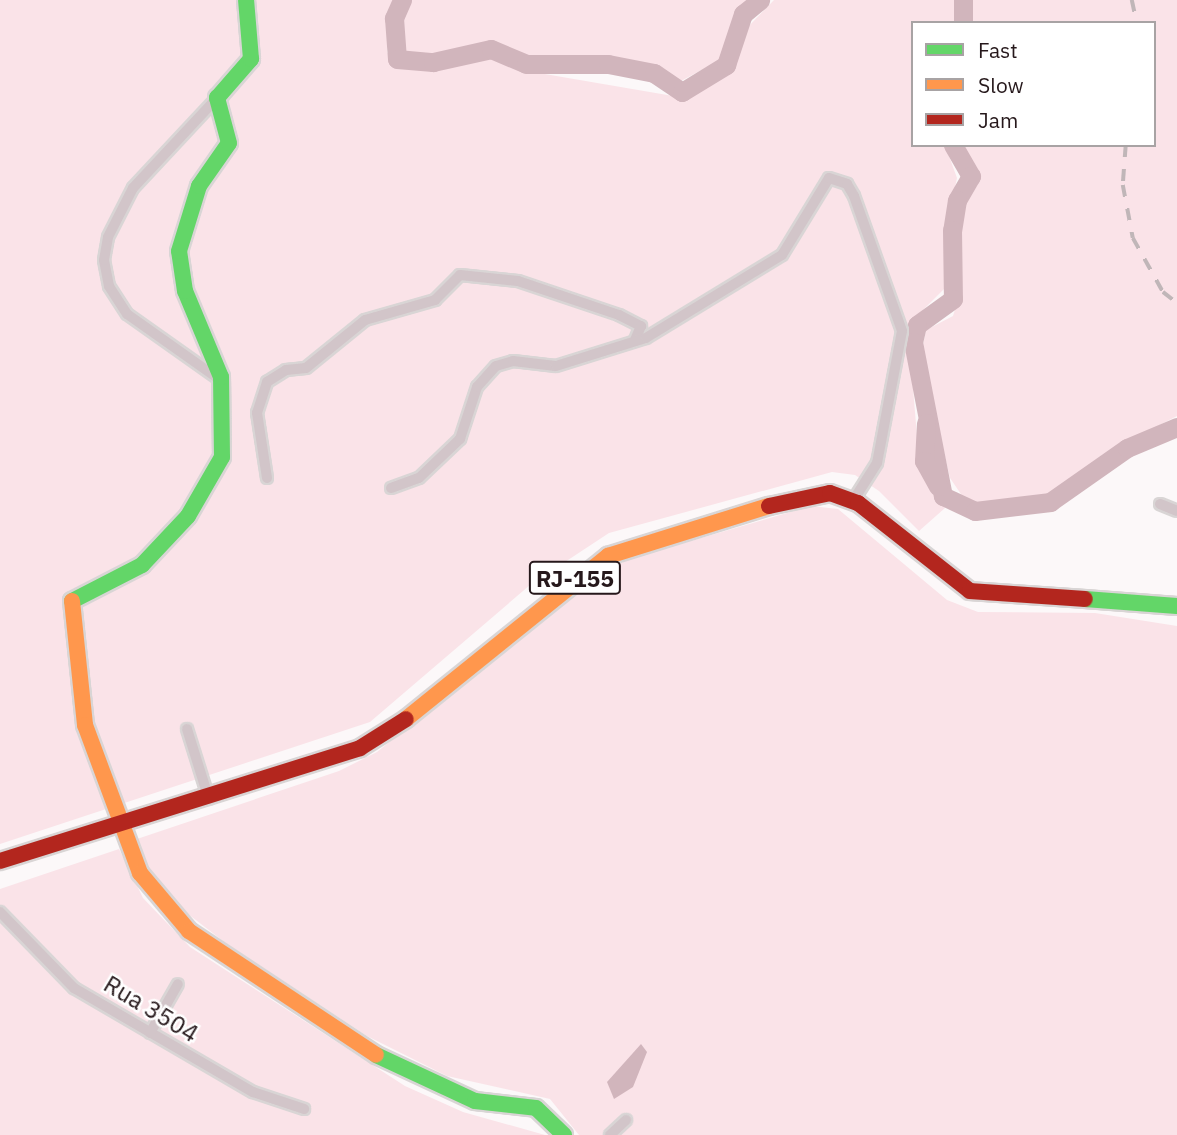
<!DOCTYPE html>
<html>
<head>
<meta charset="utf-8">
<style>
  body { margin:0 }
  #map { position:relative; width:1177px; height:1135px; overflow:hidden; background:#fcf8f9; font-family:"IBM Plex Sans",sans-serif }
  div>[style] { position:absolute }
  .green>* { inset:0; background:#fae3e8 }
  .water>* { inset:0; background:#d1b5bc }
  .river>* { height:19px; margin:-9.5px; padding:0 9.5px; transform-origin:9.5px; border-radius:9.5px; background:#d1b5bc }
  .roads { filter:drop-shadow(2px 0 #d9d5d5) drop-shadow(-2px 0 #d9d5d5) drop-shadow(0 2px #d9d5d5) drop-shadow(0 -2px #d9d5d5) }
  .street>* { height:10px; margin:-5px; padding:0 5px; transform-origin:5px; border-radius:5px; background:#d2c5c9 }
  .fast>* { height:16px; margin:-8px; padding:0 8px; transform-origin:8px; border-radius:8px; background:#63d668 }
  .slow>* { height:16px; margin:-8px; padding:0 8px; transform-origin:8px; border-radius:8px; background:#ff974d }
  .jam>* { height:16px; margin:-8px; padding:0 8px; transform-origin:8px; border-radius:8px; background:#b3261e }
  .rail>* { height:3.5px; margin-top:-1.75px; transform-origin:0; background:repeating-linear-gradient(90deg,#c0b6b8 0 12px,transparent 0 24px) }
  span { translate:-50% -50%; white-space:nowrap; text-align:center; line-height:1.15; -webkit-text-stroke:5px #fff; paint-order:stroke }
  .shield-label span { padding:2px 5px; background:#fff; border:2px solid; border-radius:5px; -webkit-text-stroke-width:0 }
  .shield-label { font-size:23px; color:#26181b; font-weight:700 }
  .street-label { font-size:24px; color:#26181b }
  .legend { position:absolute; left:911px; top:21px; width:245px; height:126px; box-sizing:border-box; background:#fff; border:2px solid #a8a3a4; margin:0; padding:9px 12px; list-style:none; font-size:21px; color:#26181b }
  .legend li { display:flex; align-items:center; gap:14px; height:35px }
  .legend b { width:35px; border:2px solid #a8a3a4 }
</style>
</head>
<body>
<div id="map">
  <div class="green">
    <div style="clip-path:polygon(0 0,394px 0,387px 52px,397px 67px,436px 69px,490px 57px,533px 72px,679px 97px,729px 69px,747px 28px,774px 0,956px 0,955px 23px,913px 23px,913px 145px,945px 145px,957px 178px,947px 226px,947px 286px,913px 320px,909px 339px,919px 461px,945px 508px,919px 531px,879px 491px,855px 475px,832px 472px,609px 533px,530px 585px,370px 722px,0 844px)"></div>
    <div style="clip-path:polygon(408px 0,748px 0,722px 59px,681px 81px,602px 59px,532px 58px,494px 41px,431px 59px,403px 56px,396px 23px)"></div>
    <div style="clip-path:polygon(971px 0,1177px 0,1177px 416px,1102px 455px,1052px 494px,993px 506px,965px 500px,950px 478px,921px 355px,926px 330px,953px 316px,960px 294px,956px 235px,961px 199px,977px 172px,958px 145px,1154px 145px,1154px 23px,968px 23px)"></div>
    <div style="clip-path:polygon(811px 506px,838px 509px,947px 600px,978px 612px,1095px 613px,1177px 626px,1177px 1135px,579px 1135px,550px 1099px,447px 1076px,367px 1036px,227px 944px,175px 904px,151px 875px,137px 839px,339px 771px,377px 752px,594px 576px,632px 558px)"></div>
    <div style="clip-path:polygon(119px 849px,143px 898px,190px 947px,405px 1086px,463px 1112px,545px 1135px,0 1135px,0 889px)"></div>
  </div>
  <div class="water">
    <div style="clip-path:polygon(641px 1044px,647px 1052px,633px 1087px,614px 1099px,607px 1082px)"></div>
  </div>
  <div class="river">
    <div style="left:402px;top:0;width:20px;rotate:114deg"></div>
    <div style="left:394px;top:18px;width:41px;rotate:85.8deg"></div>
    <div style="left:397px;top:59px;width:36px;rotate:5deg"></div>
    <div style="left:433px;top:62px;width:59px;rotate:-12.6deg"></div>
    <div style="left:491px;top:49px;width:38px;rotate:23deg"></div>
    <div style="left:526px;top:64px;width:82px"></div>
    <div style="left:608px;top:64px;width:47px;rotate:11.1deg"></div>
    <div style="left:654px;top:73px;width:34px;rotate:34deg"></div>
    <div style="left:682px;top:92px;width:52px;rotate:-31.5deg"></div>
    <div style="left:726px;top:65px;width:54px;rotate:-71.6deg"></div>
    <div style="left:743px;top:14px;width:22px;rotate:-39deg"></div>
    <div style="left:963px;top:23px;width:23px;rotate:-90deg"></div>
    <div style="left:953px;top:145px;width:36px;rotate:60deg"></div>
    <div style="left:971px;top:176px;width:28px;rotate:120deg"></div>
    <div style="left:957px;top:200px;width:30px;rotate:99deg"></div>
    <div style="left:952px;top:230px;width:69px;rotate:89.2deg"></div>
    <div style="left:953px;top:299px;width:44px;rotate:144.2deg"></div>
    <div style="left:917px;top:325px;width:17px;rotate:103deg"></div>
    <div style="left:913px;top:342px;width:157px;rotate:79deg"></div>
    <div style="left:943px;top:496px;width:35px;rotate:25deg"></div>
    <div style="left:975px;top:511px;width:76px;rotate:-6.8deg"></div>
    <div style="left:1050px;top:502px;width:94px;rotate:-35deg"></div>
    <div style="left:1127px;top:448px;width:54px;rotate:-22.8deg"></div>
    <div style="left:926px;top:423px;width:38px;rotate:93deg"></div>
    <div style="left:924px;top:461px;width:29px;rotate:61deg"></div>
  </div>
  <div class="roads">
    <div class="street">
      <div style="left:216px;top:377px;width:109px;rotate:-144.7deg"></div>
      <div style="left:127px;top:314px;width:33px;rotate:-123deg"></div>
      <div style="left:109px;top:286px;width:26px;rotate:-101deg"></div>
      <div style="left:104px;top:260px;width:23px;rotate:-80deg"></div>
      <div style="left:108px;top:237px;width:55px;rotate:-63deg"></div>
      <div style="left:133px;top:188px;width:123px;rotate:-47deg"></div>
      <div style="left:267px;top:478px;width:66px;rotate:-98.7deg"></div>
      <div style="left:257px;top:413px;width:33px;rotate:-72deg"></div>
      <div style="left:267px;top:382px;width:22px;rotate:-32deg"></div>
      <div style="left:286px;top:370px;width:20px;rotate:-6deg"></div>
      <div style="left:306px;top:368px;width:76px;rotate:-39.1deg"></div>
      <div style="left:365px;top:320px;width:73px;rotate:-15.9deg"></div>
      <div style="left:435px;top:300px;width:35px;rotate:-45deg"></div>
      <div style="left:460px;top:275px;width:58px;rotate:5.9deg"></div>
      <div style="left:518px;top:281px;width:107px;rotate:18.6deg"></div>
      <div style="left:619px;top:315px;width:25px;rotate:27deg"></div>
      <div style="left:641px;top:326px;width:15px;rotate:113deg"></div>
      <div style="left:391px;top:488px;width:30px;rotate:-20deg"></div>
      <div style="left:419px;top:478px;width:57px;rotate:-43.6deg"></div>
      <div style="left:460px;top:439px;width:55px;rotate:-71.9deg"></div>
      <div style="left:477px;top:387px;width:28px;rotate:-48deg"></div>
      <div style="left:496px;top:366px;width:18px;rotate:-16deg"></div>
      <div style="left:513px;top:361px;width:43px;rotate:6.6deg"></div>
      <div style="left:556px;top:366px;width:94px;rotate:-17.3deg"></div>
      <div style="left:646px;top:338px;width:159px;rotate:-31.4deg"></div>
      <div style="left:782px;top:255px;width:90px;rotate:-58.6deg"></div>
      <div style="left:829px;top:178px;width:19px;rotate:18deg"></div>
      <div style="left:847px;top:184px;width:14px;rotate:60deg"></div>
      <div style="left:854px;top:196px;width:143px;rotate:70.4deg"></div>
      <div style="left:902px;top:331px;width:134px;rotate:100.7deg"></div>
      <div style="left:877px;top:463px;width:45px;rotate:122.3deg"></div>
      <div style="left:1160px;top:504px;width:18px;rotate:22deg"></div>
      <div style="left:187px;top:729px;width:73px;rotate:72.6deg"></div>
      <div style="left:0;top:912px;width:106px;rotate:45.8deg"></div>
      <div style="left:74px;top:988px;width:207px;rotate:30.2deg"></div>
      <div style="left:253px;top:1092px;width:54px;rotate:18.4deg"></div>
      <div style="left:150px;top:1033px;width:56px;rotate:-60.3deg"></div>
      <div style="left:610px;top:1135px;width:22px;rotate:-43deg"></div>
    </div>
    <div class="fast">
      <div style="left:1085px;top:599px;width:92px;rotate:4.4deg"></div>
      <div style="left:72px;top:601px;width:79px;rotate:-27.2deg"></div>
      <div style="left:142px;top:565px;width:67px;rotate:-46.8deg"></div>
      <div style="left:188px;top:516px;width:68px;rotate:-60deg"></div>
      <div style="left:222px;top:457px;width:80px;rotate:-90.7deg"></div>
      <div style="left:221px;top:377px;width:93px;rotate:-112.7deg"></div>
      <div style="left:185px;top:291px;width:40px;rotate:-98.5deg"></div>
      <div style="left:179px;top:251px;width:68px;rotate:-72.9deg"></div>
      <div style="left:199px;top:186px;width:52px;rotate:-55.1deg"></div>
      <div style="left:229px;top:143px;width:47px;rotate:-104.9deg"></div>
      <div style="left:217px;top:98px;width:52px;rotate:-48.9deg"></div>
      <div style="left:251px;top:59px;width:59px;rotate:-94.8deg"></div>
      <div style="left:376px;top:1055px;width:109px;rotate:24.9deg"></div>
      <div style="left:475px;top:1101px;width:61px;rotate:6.5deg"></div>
      <div style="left:536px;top:1108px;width:39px;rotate:44deg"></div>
    </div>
    <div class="slow">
      <div style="left:72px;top:601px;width:125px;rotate:84deg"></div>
      <div style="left:85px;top:725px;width:158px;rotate:69.6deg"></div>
      <div style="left:140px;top:873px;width:76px;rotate:49.8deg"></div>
      <div style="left:189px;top:931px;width:224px;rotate:33.5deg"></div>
      <div style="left:406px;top:719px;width:260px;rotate:-38.9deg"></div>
      <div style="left:608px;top:556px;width:169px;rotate:-17.3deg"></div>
    </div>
    <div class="jam">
      <div style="left:769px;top:506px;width:62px;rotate:-12deg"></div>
      <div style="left:830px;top:493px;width:30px;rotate:20deg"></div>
      <div style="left:858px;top:503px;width:142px;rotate:38.2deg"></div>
      <div style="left:970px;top:591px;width:115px;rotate:4deg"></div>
      <div style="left:0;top:861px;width:377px;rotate:-17.4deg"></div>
      <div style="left:360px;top:748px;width:54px;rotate:-32.2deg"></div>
    </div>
  </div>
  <div class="rail">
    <div style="left:1132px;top:0;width:24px;rotate:78deg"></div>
    <div style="left:1126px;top:145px;width:40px;rotate:94.3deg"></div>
    <div style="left:1123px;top:185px;width:54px;rotate:79.3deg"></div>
    <div style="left:1133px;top:238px;width:62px;rotate:60.9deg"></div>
    <div style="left:1163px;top:292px;width:18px;rotate:38deg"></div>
  </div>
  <div class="shield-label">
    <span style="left:575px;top:578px">RJ-155</span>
  </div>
  <div class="street-label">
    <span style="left:151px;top:1009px;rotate:31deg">Rua 3504</span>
  </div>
  <ul class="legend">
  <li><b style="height:9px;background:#63d668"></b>Fast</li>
  <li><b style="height:9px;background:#ff974d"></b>Slow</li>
  <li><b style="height:9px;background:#b3261e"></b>Jam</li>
  </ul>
</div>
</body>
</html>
